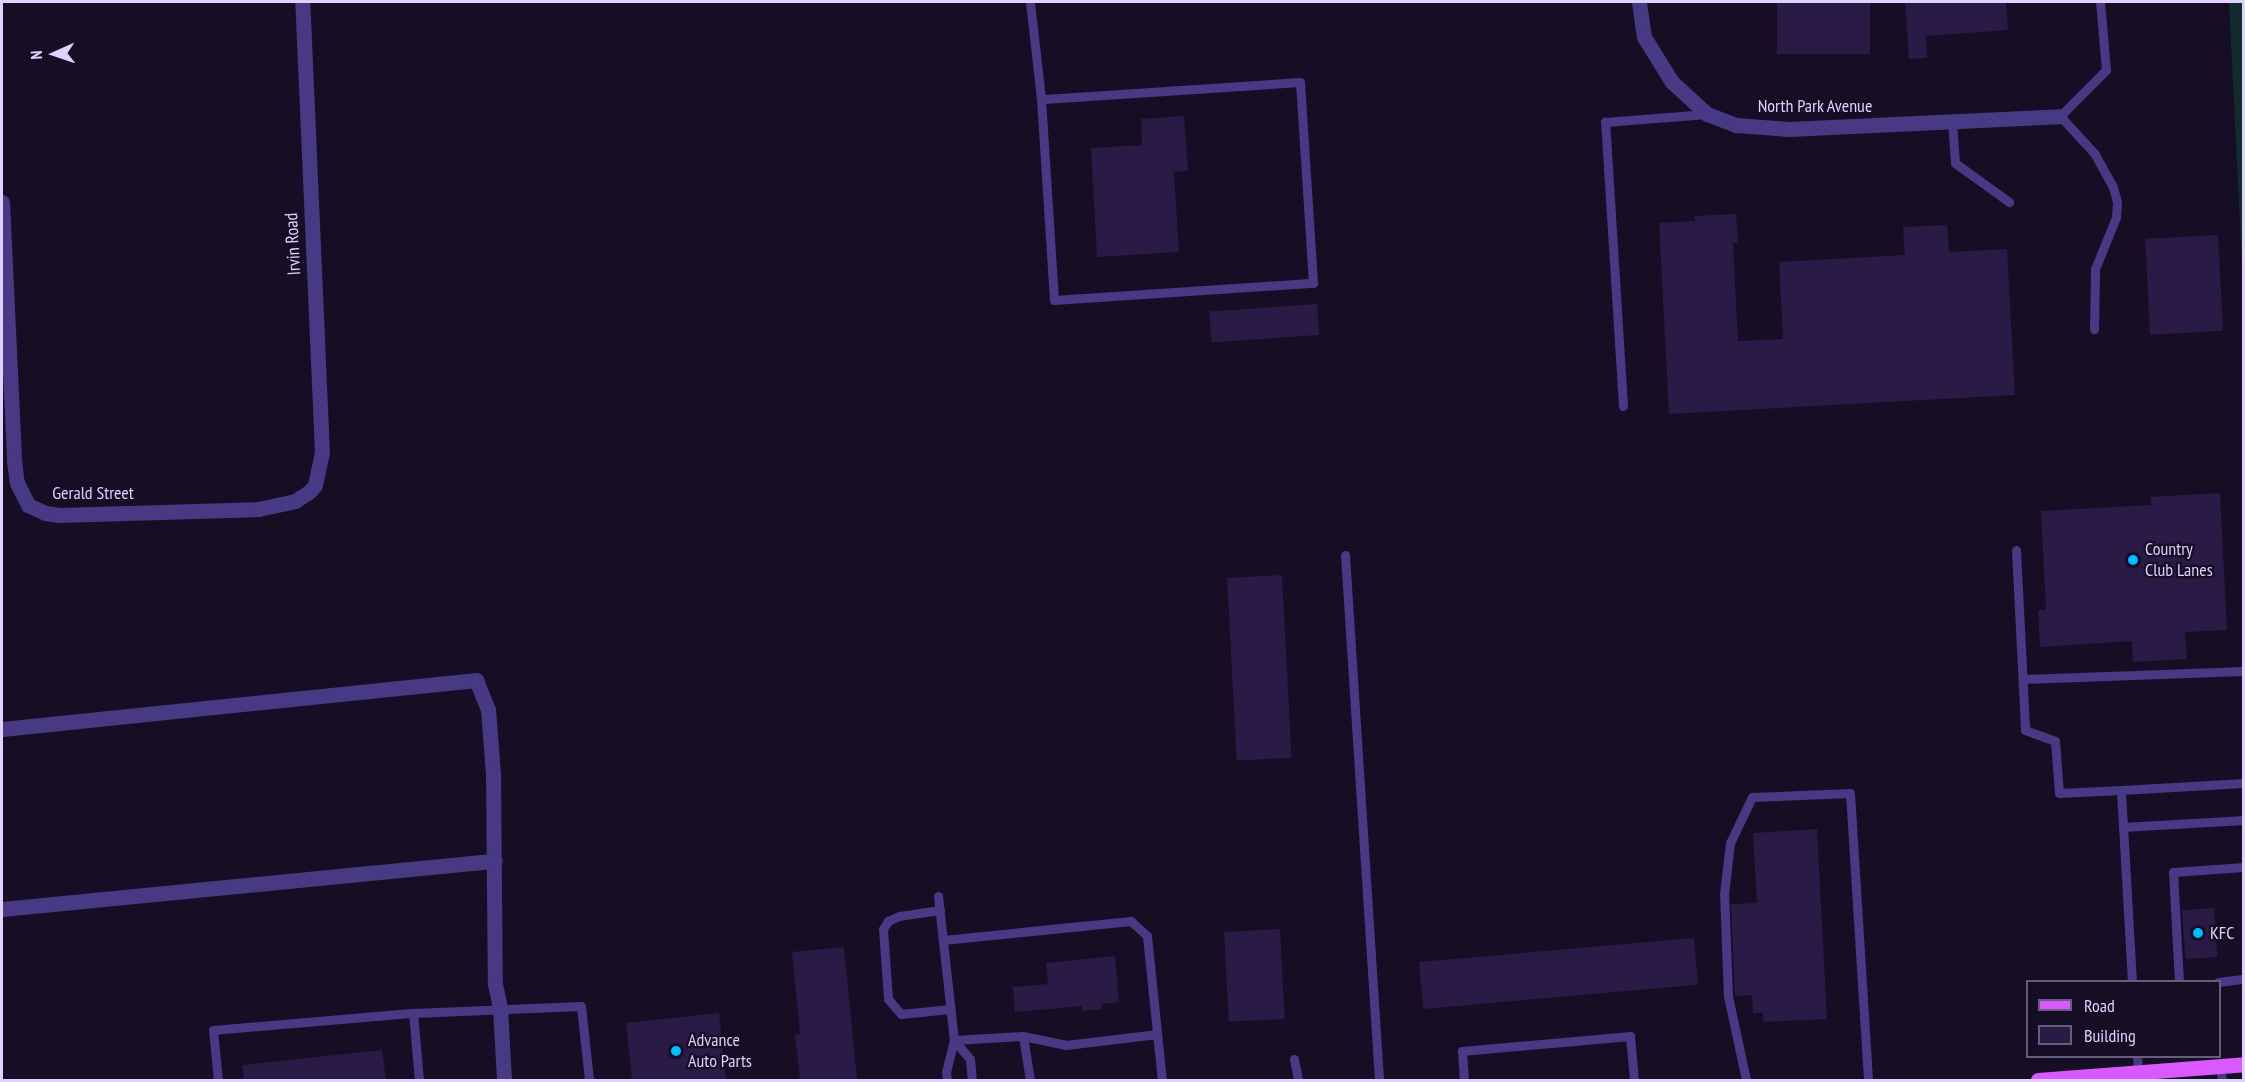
<!DOCTYPE html>
<html>
<head>
<meta charset="utf-8">
<style>
  body { margin:0 }
  #map { position:relative; width:2245px; height:1082px; overflow:hidden; background:#160e25; font-family:"PT Sans Narrow",sans-serif }
  div>[style] { position:absolute }
  .green>* { inset:0; background:#112b2f }
  .building>* { inset:0; background:#2a1a46; transform-origin:0 0 }
  .service>* { height:9px; margin:-4.5px; padding:0 4.5px; transform-origin:4.5px; border-radius:4.5px; background:#473984 }
  .minor>* { height:15px; margin:-7.5px; padding:0 7.5px; transform-origin:7.5px; border-radius:7.5px; background:#473984 }
  .primary>* { height:15px; margin:-7.5px; padding:0 7.5px; transform-origin:7.5px; border-radius:7.5px; background:#da59ff }
  .dots>* { width:16px; height:16px; translate:-50% -50%; box-sizing:border-box; border:3px solid #160e25; border-radius:50% }
  span { translate:-50% -50%; white-space:nowrap; text-align:center; line-height:1.15; -webkit-text-stroke:4.5px #160e25; paint-order:stroke }
  .street-label { font-size:18px; color:#ded2ff }
  .poi-label { font-size:18px; color:#ded2ff }
  .left { translate:0 -50%; text-align:left }
  .frame { position:absolute; inset:0; border:3px solid #ded2ff; pointer-events:none }
  .legend { position:absolute; left:2026px; top:980px; width:195px; height:78px; box-sizing:border-box; background:#160e25; border:2px solid #665c7c; margin:0; padding:8px 10px; list-style:none; font-size:18px; color:#ded2ff }
  .legend li { display:flex; align-items:center; gap:12px; height:30px }
  .legend b { width:30px; border:2px solid #665c7c }
  .north { position:absolute; left:24px; top:24px; width:60px; height:60px; -webkit-text-stroke:4px #160e25; paint-order:stroke; rotate:267deg; font-size:16px; font-weight:700; line-height:24px; text-align:center; color:#ded2ff }
  .north::after { content:''; display:block; margin:auto; width:21px; height:27px; background:#ded2ff; clip-path:polygon(50% 0,100% 100%,50% 72%,0 100%) }
</style>
</head>
<body>
<div id="map">
  <div class="green">
    <div style="clip-path:polygon(2229px 2px,2243px 2px,2243px 285px)"></div>
  </div>
  <div class="building">
    <div style="left:1777px;top:2px;width:93px;height:52px"></div>
    <div style="clip-path:polygon(1905px 2px,2006px 2px,2008px 30px,1926px 36px,1927px 58px,1909px 59px)"></div>
    <div style="clip-path:polygon(1184px 116px,1188px 171px,1174px 172px,1179px 252px,1097px 257px,1091px 148px,1142px 145px,1141px 119px)"></div>
    <div style="clip-path:polygon(1736px 214px,1738px 243px,1733px 243px,1738px 341px,1783px 339px,1779px 262px,1905px 255px,1903px 227px,1947px 225px,1949px 252px,2007px 249px,2015px 395px,1669px 414px,1659px 223px,1695px 221px,1695px 216px)"></div>
    <div style="left:2218px;top:235px;width:96px;height:73px;rotate:87deg"></div>
    <div style="left:1317px;top:304px;width:31px;height:108px;rotate:86deg"></div>
    <div style="clip-path:polygon(2220px 493px,2227px 630px,2185px 632px,2187px 659px,2133px 662px,2132px 641px,2040px 647px,2038px 610px,2046px 610px,2041px 511px,2151px 505px,2150px 497px)"></div>
    <div style="left:1282px;top:575px;width:183px;height:55px;rotate:87deg"></div>
    <div style="clip-path:polygon(1817px 829px,1827px 1019px,1763px 1022px,1763px 1013px,1753px 1013px,1752px 995px,1735px 996px,1731px 904px,1757px 903px,1753px 833px)"></div>
    <div style="left:2214px;top:908px;width:49px;height:32px;rotate:86deg"></div>
    <div style="left:1280px;top:929px;width:90px;height:56px;rotate:87deg"></div>
    <div style="left:1694px;top:938px;width:47px;height:276px;rotate:85deg"></div>
    <div style="clip-path:polygon(844px 947px,857px 1079px,800px 1080px,795px 1035px,800px 1034px,792px 952px)"></div>
    <div style="clip-path:polygon(1115px 956px,1119px 1002px,1102px 1004px,1102px 1009px,1082px 1011px,1082px 1006px,1015px 1012px,1013px 987px,1048px 984px,1046px 963px)"></div>
    <div style="clip-path:polygon(719px 1013px,726px 1080px,632px 1080px,626px 1023px)"></div>
    <div style="clip-path:polygon(382px 1050px,386px 1080px,244px 1080px,242px 1065px)"></div>
  </div>
  <div class="service">
    <div style="left:1030px;top:2px;width:98px;rotate:83.5deg"></div>
    <div style="left:1041px;top:99px;width:201px;rotate:86.3deg"></div>
    <div style="left:1054px;top:300px;width:260px;rotate:-3.8deg"></div>
    <div style="left:1313px;top:283px;width:201px;rotate:-93.7deg"></div>
    <div style="left:1300px;top:82px;width:260px;rotate:176.2deg"></div>
    <div style="left:1952px;top:122px;width:41px;rotate:85.8deg"></div>
    <div style="left:1955px;top:163px;width:67px;rotate:35.8deg"></div>
    <div style="left:2094px;top:329px;width:60px;rotate:-89deg"></div>
    <div style="left:2095px;top:269px;width:56px;rotate:-68deg"></div>
    <div style="left:2116px;top:217px;width:15px;rotate:-86deg"></div>
    <div style="left:2117px;top:202px;width:16px;rotate:-105deg"></div>
    <div style="left:2113px;top:187px;width:38px;rotate:-119deg"></div>
    <div style="left:2095px;top:154px;width:52px;rotate:-132.6deg"></div>
    <div style="left:2060px;top:116px;width:65px;rotate:-45deg"></div>
    <div style="left:2106px;top:70px;width:68px;rotate:-95deg"></div>
    <div style="left:1623px;top:406px;width:285px;rotate:-93.6deg"></div>
    <div style="left:1605px;top:122px;width:102px;rotate:-4.5deg"></div>
    <div style="left:2016px;top:550px;width:180px;rotate:87.1deg"></div>
    <div style="left:2025px;top:730px;width:32px;rotate:20deg"></div>
    <div style="left:2055px;top:741px;width:52px;rotate:85.6deg"></div>
    <div style="left:2059px;top:793px;width:62px;rotate:-2.8deg"></div>
    <div style="left:1345px;top:555px;width:526px;rotate:86.29deg"></div>
    <div style="left:2023px;top:679px;width:221px;rotate:-2.1deg"></div>
    <div style="left:2123px;top:827px;width:121px;rotate:-3.3deg"></div>
    <div style="left:938px;top:896px;width:145px;rotate:83.7deg"></div>
    <div style="left:954px;top:1040px;width:33px;rotate:104deg"></div>
    <div style="left:946px;top:1072px;width:8px;rotate:83deg"></div>
    <div style="left:940px;top:910px;width:41px;rotate:171.7deg"></div>
    <div style="left:899px;top:916px;width:12px;rotate:156deg"></div>
    <div style="left:888px;top:921px;width:9px;rotate:122deg"></div>
    <div style="left:883px;top:929px;width:70px;rotate:85.9deg"></div>
    <div style="left:888px;top:999px;width:20px;rotate:49deg"></div>
    <div style="left:901px;top:1014px;width:49px;rotate:-5.8deg"></div>
    <div style="left:943px;top:940px;width:189px;rotate:-5.8deg"></div>
    <div style="left:1131px;top:921px;width:22px;rotate:43deg"></div>
    <div style="left:1147px;top:936px;width:145px;rotate:84.1deg"></div>
    <div style="left:2132px;top:982px;width:192px;rotate:-93.3deg"></div>
    <div style="left:2121px;top:790px;width:123px;rotate:-3.3deg"></div>
    <div style="left:2179px;top:982px;width:110px;rotate:-93.1deg"></div>
    <div style="left:2173px;top:872px;width:71px;rotate:-4deg"></div>
    <div style="left:2218px;top:982px;width:26px;rotate:-7deg"></div>
    <div style="left:413px;top:1013px;width:67px;rotate:84.9deg"></div>
    <div style="left:1023px;top:1036px;width:44px;rotate:11.8deg"></div>
    <div style="left:1066px;top:1045px;width:92px;rotate:-6.9deg"></div>
    <div style="left:954px;top:1040px;width:69px;rotate:-3.3deg"></div>
    <div style="left:1023px;top:1036px;width:45px;rotate:81deg"></div>
    <div style="left:954px;top:1040px;width:25px;rotate:50deg"></div>
    <div style="left:970px;top:1059px;width:21px;rotate:85deg"></div>
    <div style="left:2137px;top:1056px;width:16px;rotate:86deg"></div>
    <div style="left:1294px;top:1059px;width:21px;rotate:79deg"></div>
    <div style="left:2220px;top:1066px;width:14px;rotate:82deg"></div>
    <div style="left:218px;top:1080px;width:50px;rotate:-95.7deg"></div>
    <div style="left:213px;top:1030px;width:201px;rotate:-4.9deg"></div>
    <div style="left:413px;top:1013px;width:168px;rotate:-2.4deg"></div>
    <div style="left:581px;top:1006px;width:74px;rotate:83.8deg"></div>
    <div style="left:1464px;top:1080px;width:29px;rotate:-94deg"></div>
    <div style="left:1462px;top:1051px;width:169px;rotate:-5.1deg"></div>
    <div style="left:1630px;top:1036px;width:44px;rotate:84.8deg"></div>
    <div style="left:1746px;top:1080px;width:86px;rotate:-102.1deg"></div>
    <div style="left:1728px;top:996px;width:102px;rotate:-92.2deg"></div>
    <div style="left:1724px;top:894px;width:51px;rotate:-83.3deg"></div>
    <div style="left:1730px;top:843px;width:51px;rotate:-64.4deg"></div>
    <div style="left:1752px;top:797px;width:98px;rotate:-2.3deg"></div>
    <div style="left:1850px;top:793px;width:288px;rotate:86.4deg"></div>
  </div>
  <div class="minor">
    <div style="left:1639px;top:2px;width:35px;rotate:82deg"></div>
    <div style="left:1644px;top:37px;width:53px;rotate:58.1deg"></div>
    <div style="left:1672px;top:82px;width:47px;rotate:42.4deg"></div>
    <div style="left:1707px;top:114px;width:31px;rotate:21deg"></div>
    <div style="left:1736px;top:125px;width:53px;rotate:4.3deg"></div>
    <div style="left:1789px;top:129px;width:271px;rotate:-2.7deg"></div>
    <div style="left:2px;top:202px;width:258px;rotate:87.3deg"></div>
    <div style="left:14px;top:460px;width:23px;rotate:83deg"></div>
    <div style="left:17px;top:483px;width:25px;rotate:63deg"></div>
    <div style="left:28px;top:505px;width:19px;rotate:25deg"></div>
    <div style="left:45px;top:513px;width:14px;rotate:8deg"></div>
    <div style="left:59px;top:515px;width:199px;rotate:-1.7deg"></div>
    <div style="left:258px;top:509px;width:38px;rotate:-12deg"></div>
    <div style="left:295px;top:501px;width:17px;rotate:-33deg"></div>
    <div style="left:309px;top:492px;width:9px;rotate:-49deg"></div>
    <div style="left:315px;top:485px;width:33px;rotate:-78deg"></div>
    <div style="left:322px;top:453px;width:451px;rotate:-92.5deg"></div>
    <div style="left:2px;top:729px;width:477px;rotate:-5.9deg"></div>
    <div style="left:476px;top:680px;width:31px;rotate:68deg"></div>
    <div style="left:488px;top:709px;width:65px;rotate:85.6deg"></div>
    <div style="left:493px;top:774px;width:210px;rotate:89.5deg"></div>
    <div style="left:495px;top:984px;width:25px;rotate:78deg"></div>
    <div style="left:500px;top:1008px;width:72px;rotate:86.8deg"></div>
    <div style="left:2px;top:909px;width:495px;rotate:-5.6deg"></div>
  </div>
  <div class="primary">
    <div style="left:2038px;top:1080px;width:207px;rotate:-4.4deg"></div>
  </div>
  <div class="dots">
    <div style="left:2133px;top:560px;background:#00befd"></div>
    <div style="left:2198px;top:933px;background:#00befd"></div>
    <div style="left:676px;top:1051px;background:#00befd"></div>
  </div>
  <div class="street-label">
    <span style="left:1815px;top:106px">North Park Avenue</span>
    <span style="left:293px;top:244px;rotate:-93deg">Irvin Road</span>
    <span style="left:93px;top:493px">Gerald Street</span>
  </div>
  <div class="poi-label">
    <span class="left" style="left:2145px;top:560px">Country<br>Club Lanes</span>
    <span class="left" style="left:2210px;top:933px">KFC</span>
    <span class="left" style="left:688px;top:1051px">Advance<br>Auto Parts</span>
  </div>
  <div class="frame"></div>
  <ul class="legend">
  <li><b style="height:8px;background:#da59ff"></b>Road</li>
  <li><b style="height:16px;background:#2a1a46"></b>Building</li>
  </ul>
  <div class="north">N</div>
</div>
</body>
</html>
